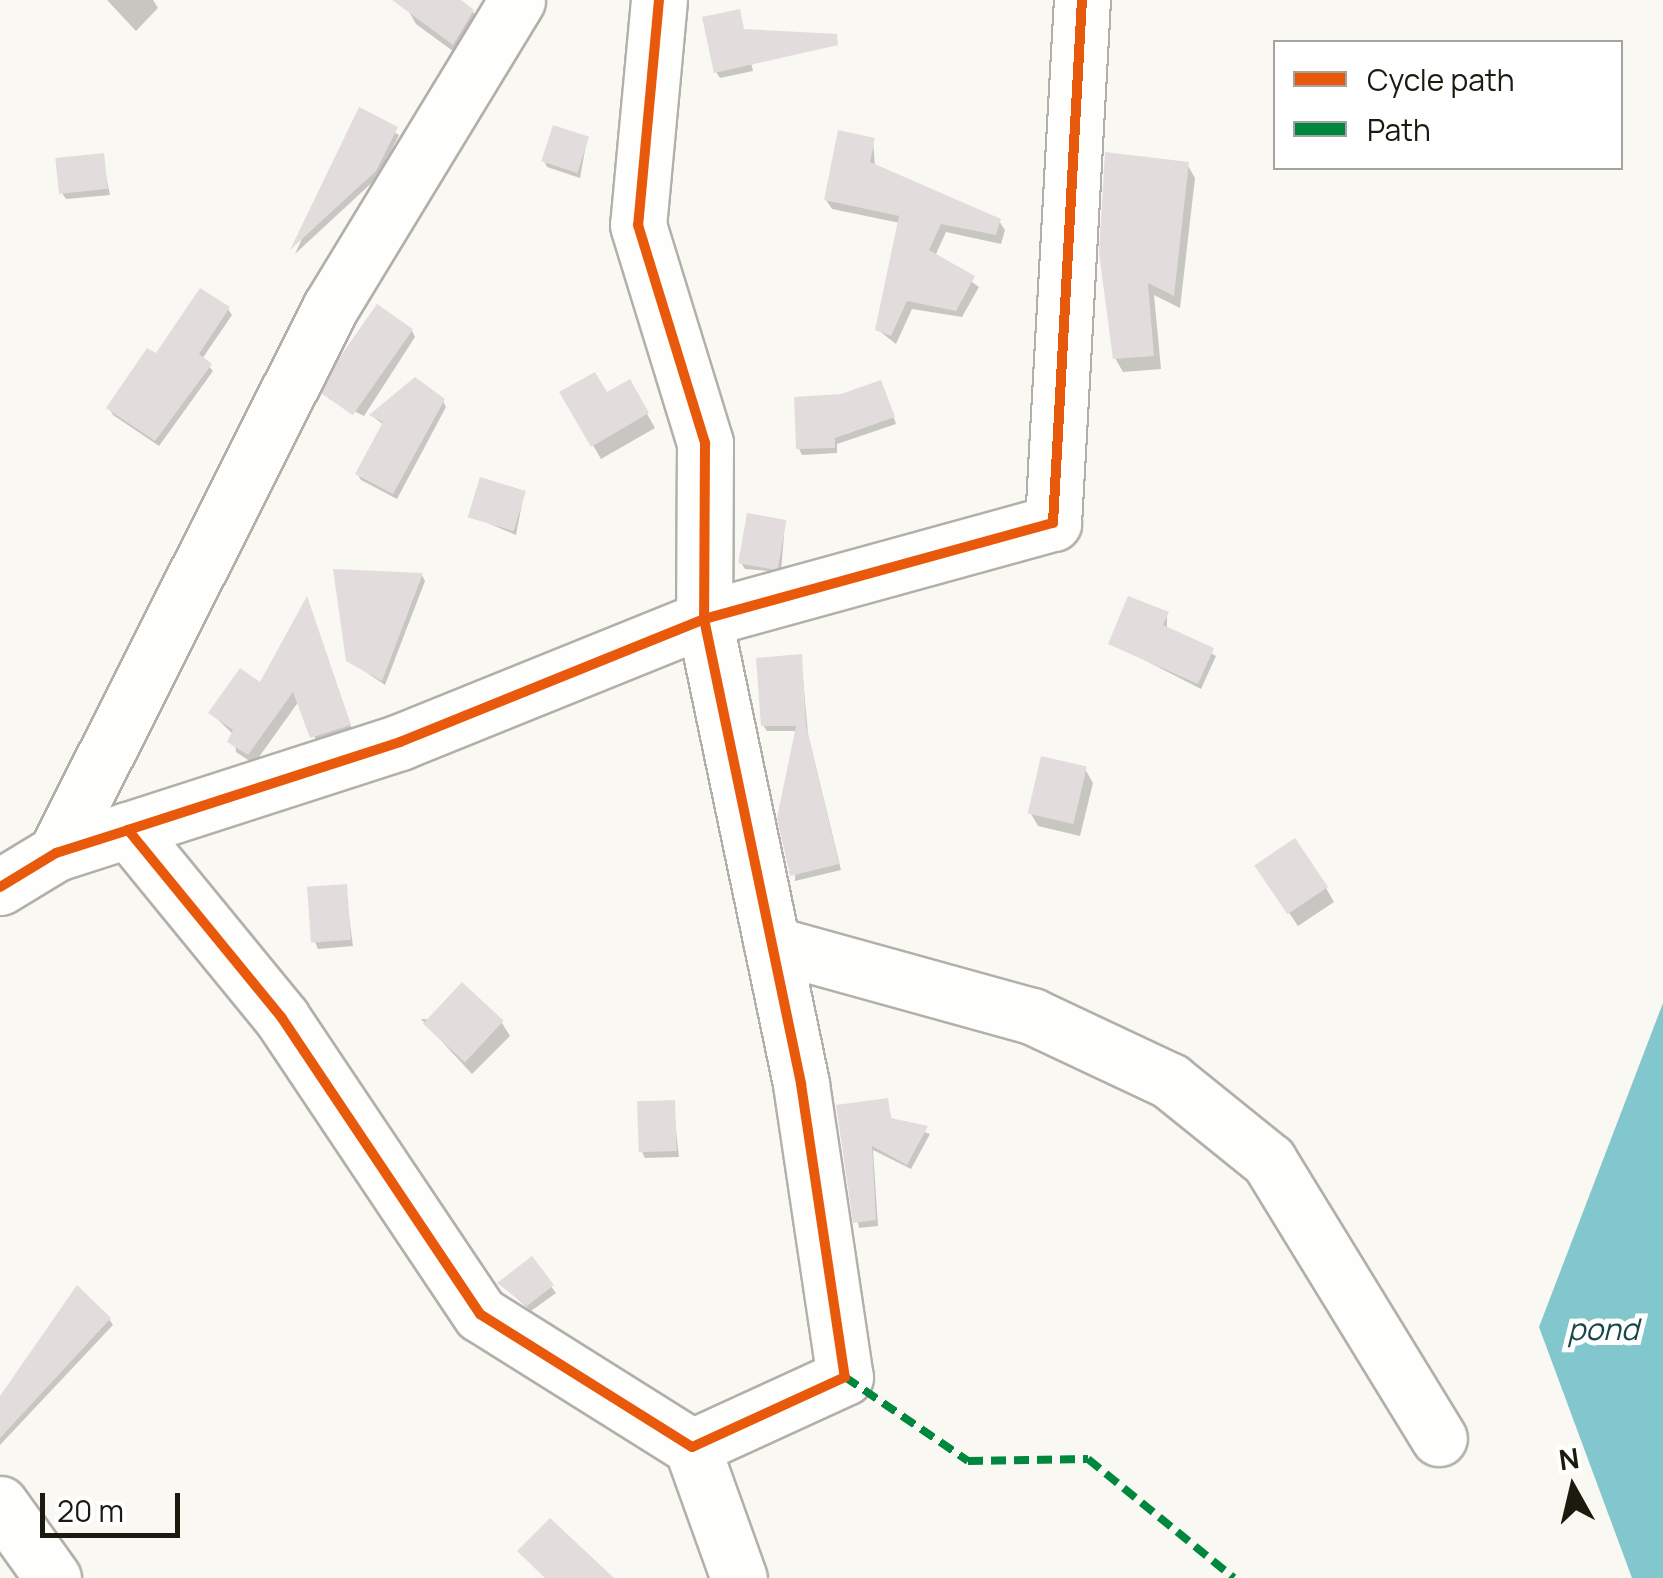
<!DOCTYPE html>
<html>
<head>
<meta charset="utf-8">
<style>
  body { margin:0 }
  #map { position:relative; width:1663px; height:1578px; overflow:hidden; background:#faf8f2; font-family:Manrope,sans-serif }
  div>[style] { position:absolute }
  .water>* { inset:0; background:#82c7cd }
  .shadow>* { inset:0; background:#0003 }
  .building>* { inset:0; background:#e3dcdc; transform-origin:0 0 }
  .roads { filter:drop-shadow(2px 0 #b2b0a8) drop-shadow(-2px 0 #b2b0a8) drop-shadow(0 2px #b2b0a8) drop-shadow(0 -2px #b2b0a8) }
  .minor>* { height:55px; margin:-27.5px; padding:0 27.5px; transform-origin:27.5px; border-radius:27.5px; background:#fefefd }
  .quiet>* { height:8px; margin-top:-4px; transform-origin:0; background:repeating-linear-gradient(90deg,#00873e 0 15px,transparent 0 23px) }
  .cycleway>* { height:10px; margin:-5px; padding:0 5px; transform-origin:5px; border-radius:5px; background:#e8590c }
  span { translate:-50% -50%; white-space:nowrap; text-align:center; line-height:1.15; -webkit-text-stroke:10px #fff; paint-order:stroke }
  .water-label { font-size:30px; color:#19464b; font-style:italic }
  .legend { position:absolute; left:1273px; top:40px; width:350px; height:130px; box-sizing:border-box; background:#fff; border:2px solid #a4a39f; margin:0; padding:12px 18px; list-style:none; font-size:30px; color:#1c190e }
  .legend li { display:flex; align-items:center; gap:20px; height:50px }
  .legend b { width:50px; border:2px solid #a4a39f }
  .north { position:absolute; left:1523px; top:1438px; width:100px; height:100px; -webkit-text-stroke:8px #fff; paint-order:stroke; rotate:352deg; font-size:28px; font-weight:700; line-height:40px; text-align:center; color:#1c190e }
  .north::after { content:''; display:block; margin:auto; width:35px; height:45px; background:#1c190e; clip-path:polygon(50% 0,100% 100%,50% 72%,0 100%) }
  .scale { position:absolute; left:40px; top:1493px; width:140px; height:45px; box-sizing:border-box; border:5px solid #1c190e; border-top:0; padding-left:12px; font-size:30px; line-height:35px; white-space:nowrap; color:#1c190e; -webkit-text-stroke:8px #fff; paint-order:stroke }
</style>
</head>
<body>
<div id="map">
  <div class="water">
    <div style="clip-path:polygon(1663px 1003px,1663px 1578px,1632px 1578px,1539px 1327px)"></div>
  </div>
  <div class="shadow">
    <div style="clip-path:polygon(107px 0,153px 0,158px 8px,136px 31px)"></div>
    <div style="clip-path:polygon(416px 0,457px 0,473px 12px,481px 25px,461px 57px,416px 24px,408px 10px)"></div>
    <div style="clip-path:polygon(739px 12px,753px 71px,720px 78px,716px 72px)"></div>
    <div style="clip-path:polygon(360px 111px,399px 135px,378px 177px,295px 254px)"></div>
    <div style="clip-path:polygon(587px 139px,580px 178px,547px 167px,544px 161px)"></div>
    <div style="clip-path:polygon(873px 140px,875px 167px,999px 221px,1005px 230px,1001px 244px,946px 232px,935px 256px,979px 287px,962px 317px,912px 309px,896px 344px,878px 330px,900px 223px,832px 209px,826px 200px)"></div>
    <div style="clip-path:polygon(102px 156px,110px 195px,66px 199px,62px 193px)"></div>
    <div style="clip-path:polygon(1187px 164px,1195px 178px,1180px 308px,1154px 295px,1161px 369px,1123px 372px,1115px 358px)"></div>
    <div style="clip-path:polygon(228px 309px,232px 315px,202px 359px,213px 371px,159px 446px,113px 415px,109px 408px,157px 356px)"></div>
    <div style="clip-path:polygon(412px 331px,415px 337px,364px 416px,329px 399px,325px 393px)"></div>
    <div style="clip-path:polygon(629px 382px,655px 428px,601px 459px,563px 393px,606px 395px)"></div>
    <div style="clip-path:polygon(884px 389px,896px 424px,837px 444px,837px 453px,802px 455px,799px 449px,841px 397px)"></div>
    <div style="clip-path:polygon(443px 401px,446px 407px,397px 499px,361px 480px,357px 474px,384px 425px,372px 416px)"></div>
    <div style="clip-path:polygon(524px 493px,516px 535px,471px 516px)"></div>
    <div style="clip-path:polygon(785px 522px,781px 572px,745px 569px,741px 563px)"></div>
    <div style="clip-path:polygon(422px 575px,425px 581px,385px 685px,348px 660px)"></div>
    <div style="clip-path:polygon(311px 609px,354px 736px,319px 747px,299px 701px,254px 764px,236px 752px,234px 735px,211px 713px,261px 685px)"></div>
    <div style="clip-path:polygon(1167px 614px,1167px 629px,1216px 656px,1201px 689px,1111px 643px)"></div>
    <div style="clip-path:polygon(801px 657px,808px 734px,841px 870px,795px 881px,798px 731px,767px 731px,763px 725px)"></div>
    <div style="clip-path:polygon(1085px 769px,1093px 783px,1080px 836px,1038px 826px,1030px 812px)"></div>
    <div style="clip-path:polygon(1266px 879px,1326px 888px,1334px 902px,1298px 926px)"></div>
    <div style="clip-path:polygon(345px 887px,353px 946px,318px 949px,315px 942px)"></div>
    <div style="clip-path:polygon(421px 1019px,502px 1023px,510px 1036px,472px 1074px)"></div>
    <div style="clip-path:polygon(887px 1101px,892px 1121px,930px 1134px,911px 1169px,873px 1150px,878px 1226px,859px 1228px,839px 1107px)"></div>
    <div style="clip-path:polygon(673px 1103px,679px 1157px,645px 1158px,642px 1152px)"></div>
    <div style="clip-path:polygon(531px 1260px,556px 1293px,531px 1311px,500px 1283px)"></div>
    <div style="clip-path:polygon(109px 1319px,113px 1325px,0 1445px,0 1399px)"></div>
  </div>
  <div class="building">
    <div style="clip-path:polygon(392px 0,461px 0,474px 10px,453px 45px)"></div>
    <div style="clip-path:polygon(740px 9px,744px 29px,837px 34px,838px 45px,714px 73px,702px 17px)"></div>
    <div style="clip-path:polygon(359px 107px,398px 127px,376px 171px,290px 250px)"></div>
    <div style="left:553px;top:125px;width:38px;height:38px;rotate:18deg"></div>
    <div style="clip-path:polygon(838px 130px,875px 138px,870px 162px,1001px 219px,996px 235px,941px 224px,929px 250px,975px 276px,956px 311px,907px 301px,891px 336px,875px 330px,899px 216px,824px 200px)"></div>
    <div style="clip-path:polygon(1105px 152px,1189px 162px,1174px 296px,1148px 283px,1154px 356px,1113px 359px,1099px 253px)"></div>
    <div style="left:104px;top:153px;width:36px;height:49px;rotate:84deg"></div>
    <div style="clip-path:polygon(200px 288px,230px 307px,199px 354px,212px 364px,155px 441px,106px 408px,147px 348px,156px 353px)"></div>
    <div style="left:377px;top:304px;width:44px;height:105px;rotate:35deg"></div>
    <div style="clip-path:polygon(595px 372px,607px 392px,630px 379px,649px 413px,591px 447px,559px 392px)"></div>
    <div style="clip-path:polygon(415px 377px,445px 399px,393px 494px,355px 474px,383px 422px,369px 415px)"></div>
    <div style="clip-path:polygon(881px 380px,895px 417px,835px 438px,835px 448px,796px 449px,794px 397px,841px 394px)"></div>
    <div style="left:480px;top:477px;width:48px;height:42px;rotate:17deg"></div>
    <div style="left:747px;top:513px;width:40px;height:51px;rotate:10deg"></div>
    <div style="clip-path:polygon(333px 569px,423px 573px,382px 681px,346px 661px)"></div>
    <div style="clip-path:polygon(307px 596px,351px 725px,310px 738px,293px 692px,248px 755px,227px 742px,233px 730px,208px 713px,240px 668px,260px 682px)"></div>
    <div style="clip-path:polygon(1128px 596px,1169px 612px,1163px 625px,1214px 648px,1198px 684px,1108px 644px)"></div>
    <div style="clip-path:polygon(802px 654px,806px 726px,839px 864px,790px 876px,777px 818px,796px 726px,761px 726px,756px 658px)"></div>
    <div style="left:1041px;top:756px;width:47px;height:59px;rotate:13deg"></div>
    <div style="left:1295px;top:838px;width:59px;height:49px;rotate:56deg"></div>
    <div style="left:347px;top:884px;width:56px;height:40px;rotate:86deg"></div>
    <div style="left:462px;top:982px;width:57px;height:57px;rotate:43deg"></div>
    <div style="clip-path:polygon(888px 1098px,891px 1118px,928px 1126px,907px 1165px,872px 1146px,876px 1220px,853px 1223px,836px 1105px)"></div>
    <div style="left:675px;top:1100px;width:51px;height:38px;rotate:88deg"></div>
    <div style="clip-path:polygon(532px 1256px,554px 1285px,527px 1306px,497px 1283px)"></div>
    <div style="clip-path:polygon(77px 1285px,111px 1318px,0 1438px,0 1396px)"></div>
    <div style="clip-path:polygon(550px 1518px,614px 1578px,545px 1578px,517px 1551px)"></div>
  </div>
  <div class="roads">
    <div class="minor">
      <div style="left:659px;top:0;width:226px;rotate:95.3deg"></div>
      <div style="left:638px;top:225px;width:228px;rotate:72.9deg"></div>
      <div style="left:705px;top:443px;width:176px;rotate:90.3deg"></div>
      <div style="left:704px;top:619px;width:362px;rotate:-15.4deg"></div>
      <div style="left:1053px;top:523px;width:524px;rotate:-86.83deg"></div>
      <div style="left:56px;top:853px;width:610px;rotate:-63.31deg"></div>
      <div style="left:330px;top:308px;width:360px;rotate:-58.7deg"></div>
      <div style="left:0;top:887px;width:66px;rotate:-31.3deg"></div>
      <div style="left:56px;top:853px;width:76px;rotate:-17.7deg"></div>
      <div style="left:128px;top:830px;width:286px;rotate:-17.9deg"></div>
      <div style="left:400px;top:742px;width:328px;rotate:-22deg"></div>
      <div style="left:704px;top:619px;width:475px;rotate:78.2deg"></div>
      <div style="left:801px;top:1084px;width:296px;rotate:81.5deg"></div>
      <div style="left:845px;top:1377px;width:168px;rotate:155.4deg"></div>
      <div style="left:692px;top:1447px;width:250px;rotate:-147.9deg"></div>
      <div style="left:480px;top:1314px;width:356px;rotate:-123.8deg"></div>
      <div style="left:282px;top:1018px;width:243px;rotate:-129.3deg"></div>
      <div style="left:772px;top:944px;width:270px;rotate:15.5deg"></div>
      <div style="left:1032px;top:1016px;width:153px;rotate:25.2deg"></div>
      <div style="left:1170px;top:1081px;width:127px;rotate:38.9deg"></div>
      <div style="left:1269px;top:1161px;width:325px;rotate:58.5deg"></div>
      <div style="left:692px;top:1447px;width:139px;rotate:70.3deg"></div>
      <div style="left:0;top:1504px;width:91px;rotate:54.4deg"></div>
    </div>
  </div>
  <div class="quiet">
    <div style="left:845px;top:1377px;width:149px;rotate:34.3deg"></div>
    <div style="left:968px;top:1461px;width:120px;rotate:-1deg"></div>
    <div style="left:1088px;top:1459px;width:188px;rotate:39.2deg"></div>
  </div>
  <div class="cycleway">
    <div style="left:659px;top:0;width:226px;rotate:95.3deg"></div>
    <div style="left:638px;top:225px;width:228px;rotate:72.9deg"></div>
    <div style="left:705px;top:443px;width:176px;rotate:90.3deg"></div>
    <div style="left:704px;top:619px;width:362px;rotate:-15.4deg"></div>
    <div style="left:1053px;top:523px;width:524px;rotate:-86.83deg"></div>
    <div style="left:0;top:887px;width:66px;rotate:-31.3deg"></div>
    <div style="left:56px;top:853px;width:76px;rotate:-17.7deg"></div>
    <div style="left:128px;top:830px;width:286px;rotate:-17.9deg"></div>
    <div style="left:400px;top:742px;width:328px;rotate:-22deg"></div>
    <div style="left:704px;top:619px;width:475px;rotate:78.2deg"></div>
    <div style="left:801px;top:1084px;width:296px;rotate:81.5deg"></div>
    <div style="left:845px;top:1377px;width:168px;rotate:155.4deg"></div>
    <div style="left:692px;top:1447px;width:250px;rotate:-147.9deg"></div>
    <div style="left:480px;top:1314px;width:356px;rotate:-123.8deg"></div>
    <div style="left:282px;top:1018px;width:243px;rotate:-129.3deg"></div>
  </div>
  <div class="water-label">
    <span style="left:1603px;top:1329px">pond</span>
  </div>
  <ul class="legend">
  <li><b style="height:12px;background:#e8590c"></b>Cycle path</li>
  <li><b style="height:12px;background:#00873e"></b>Path</li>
  </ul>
  <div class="north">N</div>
  <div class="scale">20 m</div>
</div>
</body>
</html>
